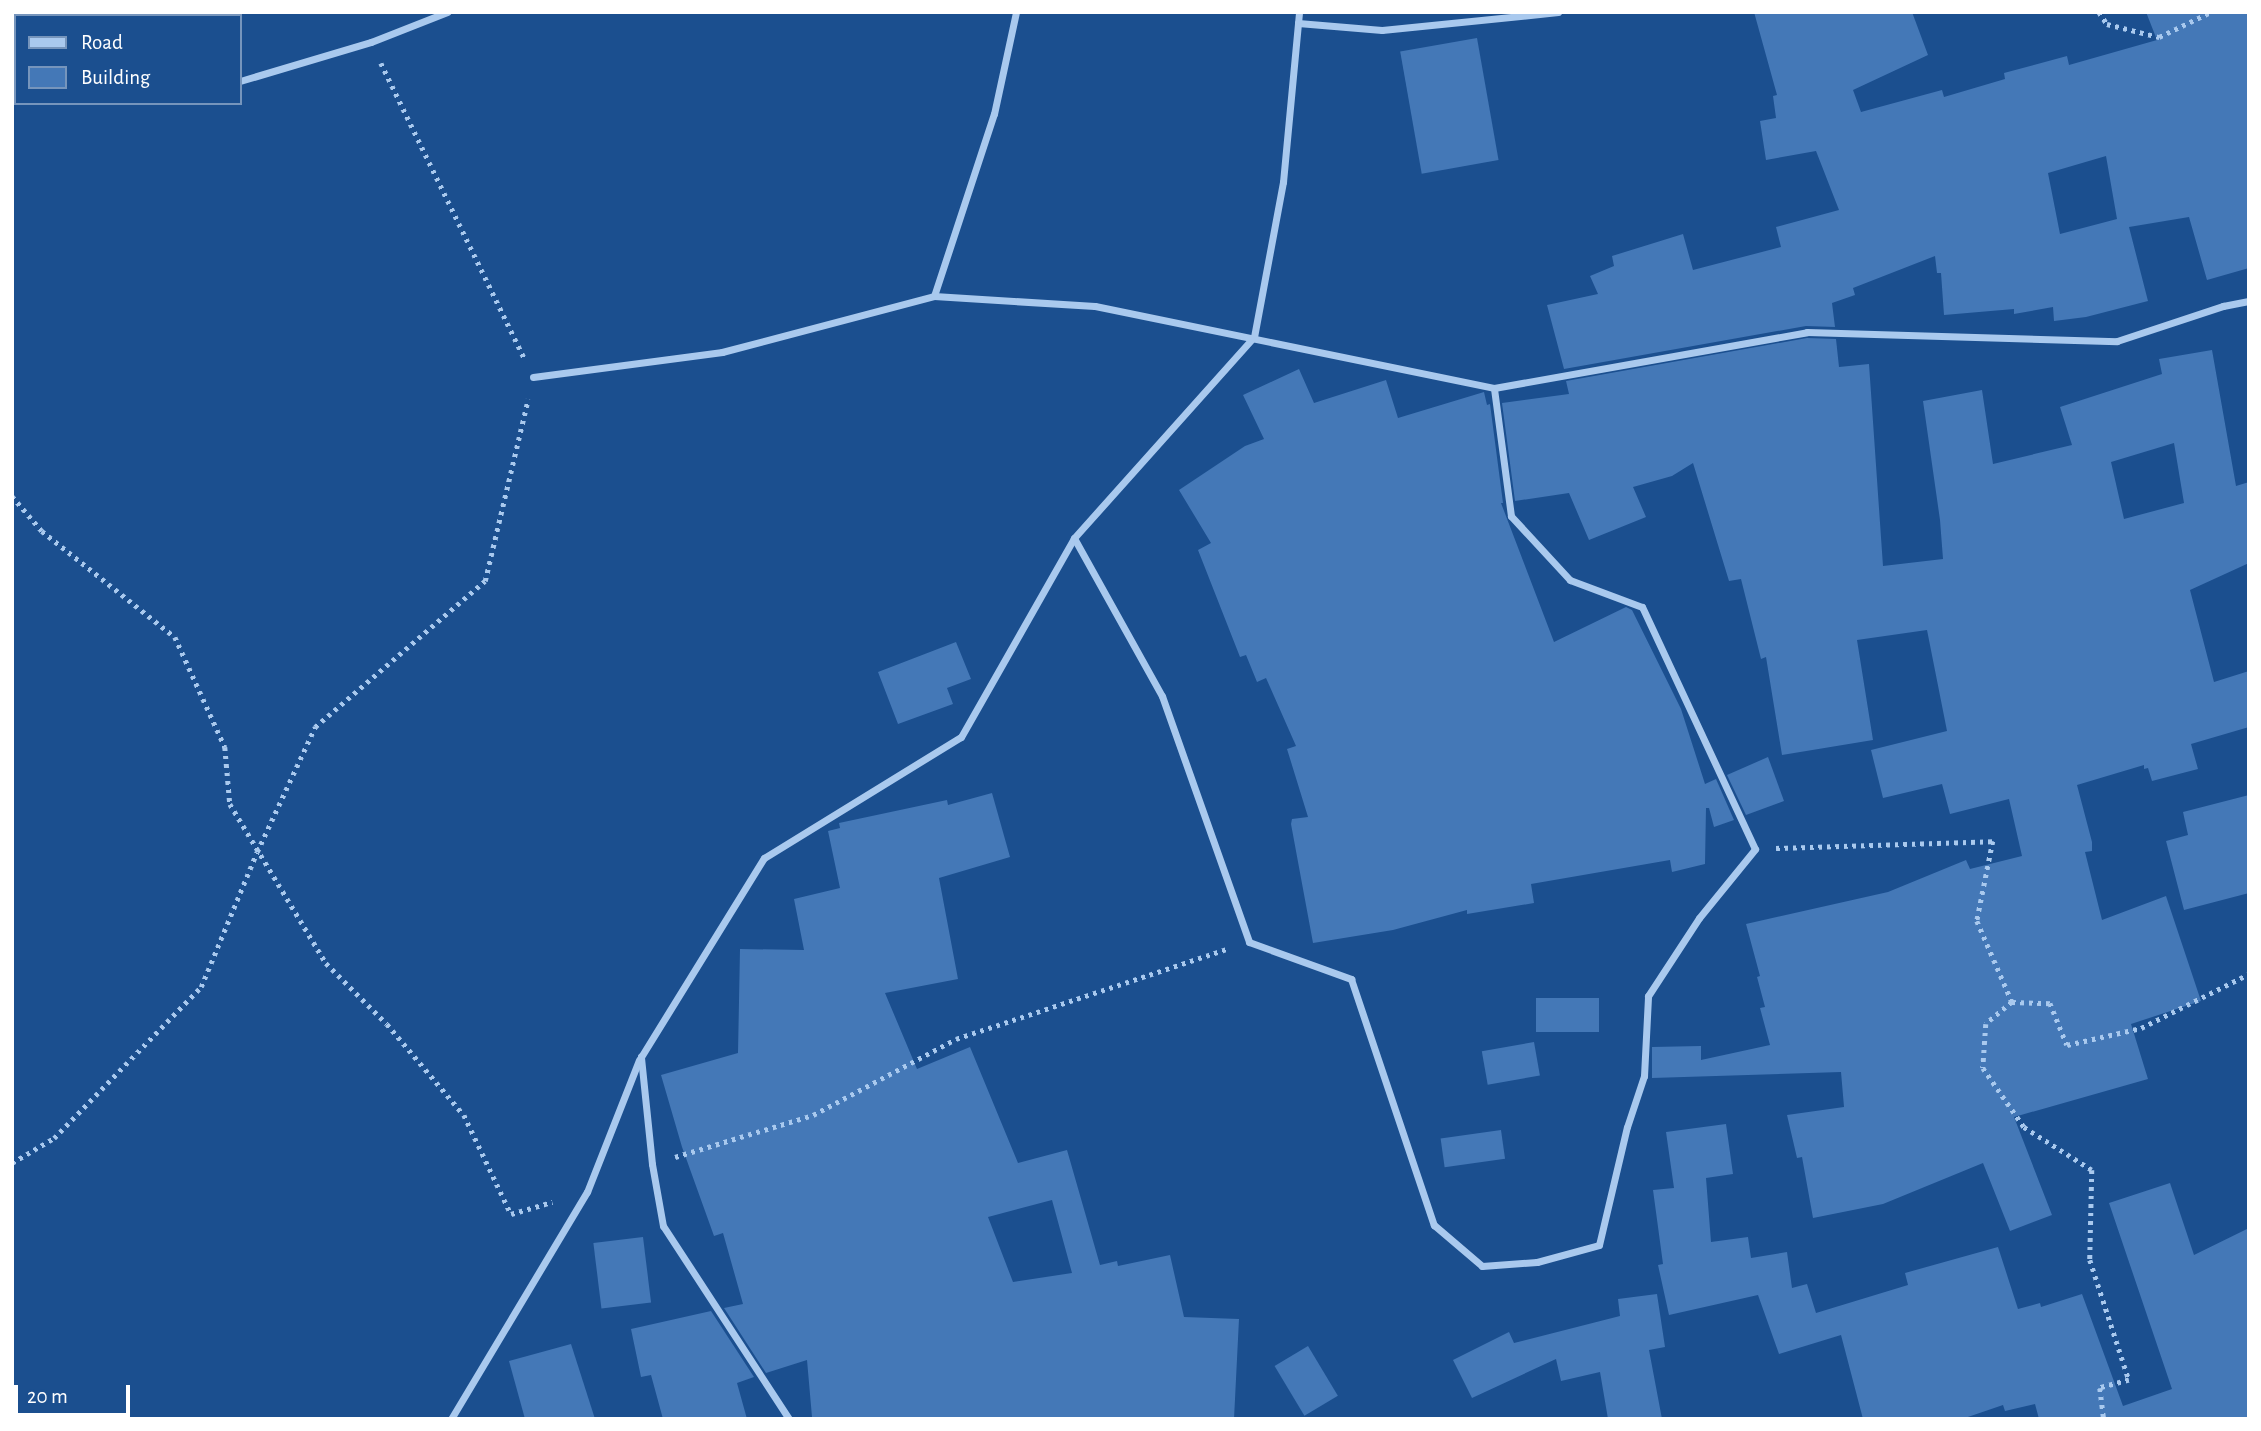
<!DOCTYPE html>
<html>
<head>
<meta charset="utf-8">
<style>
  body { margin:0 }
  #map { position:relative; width:2261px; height:1431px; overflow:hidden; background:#1b4f8f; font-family:"Alegreya Sans",sans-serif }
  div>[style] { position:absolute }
  .building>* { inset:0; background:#4478b7; transform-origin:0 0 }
  .path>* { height:4.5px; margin-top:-2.25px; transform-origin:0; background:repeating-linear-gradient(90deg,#a9c9ee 0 3.5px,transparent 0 8.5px) }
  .street>* { height:7px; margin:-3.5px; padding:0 3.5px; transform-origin:3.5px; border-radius:3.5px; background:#a9c9ee }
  span { translate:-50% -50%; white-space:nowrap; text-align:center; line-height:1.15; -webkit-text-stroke:7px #1b4f8f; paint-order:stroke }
  .frame { position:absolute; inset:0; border:14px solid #fff; pointer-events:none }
  .legend { position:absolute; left:14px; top:14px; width:228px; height:91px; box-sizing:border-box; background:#1b4f8f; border:2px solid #7695bc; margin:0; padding:9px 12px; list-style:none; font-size:21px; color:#fff }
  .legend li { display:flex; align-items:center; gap:14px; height:35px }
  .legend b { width:35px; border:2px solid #7695bc }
  .scale { position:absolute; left:14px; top:1385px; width:116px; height:32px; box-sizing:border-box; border:4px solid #fff; border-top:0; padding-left:9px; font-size:21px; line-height:24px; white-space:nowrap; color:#fff; -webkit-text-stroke:5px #1b4f8f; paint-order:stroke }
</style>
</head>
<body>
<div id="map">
  <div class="building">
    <div style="clip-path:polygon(evenodd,1754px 12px,1912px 12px,1928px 55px,1853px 90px,1861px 112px,1942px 90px,1944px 97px,2005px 79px,2004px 73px,2067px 56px,2069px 65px,2157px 40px,2146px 12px,2249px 12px,2249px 268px,2207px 280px,2189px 217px,2129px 227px,2148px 301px,2086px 317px,2054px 321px,2053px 307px,2014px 314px,2014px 309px,1944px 315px,1941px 273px,1937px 273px,1935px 256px,1853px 288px,1855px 295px,1832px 303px,1835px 327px,1806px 326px,1564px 369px,1547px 305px,1598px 294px,1590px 276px,1614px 266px,1612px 256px,1683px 234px,1693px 270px,1781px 247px,1776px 227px,1839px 210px,1816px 151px,1766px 160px,1760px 121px,1776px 118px,1773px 96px,1777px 95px,1754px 12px,2106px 156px,2117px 219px,2060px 234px,2048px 173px,2106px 156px)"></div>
    <div style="left:1477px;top:38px;width:124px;height:78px;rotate:80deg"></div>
    <div style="clip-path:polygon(evenodd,1807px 338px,1836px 339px,1839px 367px,1869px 364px,1883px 566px,1943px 559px,1940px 520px,1923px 401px,1982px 390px,1993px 464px,2072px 445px,2060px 407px,2162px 374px,2159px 359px,2212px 350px,2236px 486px,2249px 482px,2249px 563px,2190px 590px,2214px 682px,2249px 671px,2249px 727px,2191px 744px,2198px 769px,2152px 781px,2148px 768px,2144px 769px,2144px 765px,2077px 785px,2092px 842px,2092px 851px,2085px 852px,2102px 920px,2166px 896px,2201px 1001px,2131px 1024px,2148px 1079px,2014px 1117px,2052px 1215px,2010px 1231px,1983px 1163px,1883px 1204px,1813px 1218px,1802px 1157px,1797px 1158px,1787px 1115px,1844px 1107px,1841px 1072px,1652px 1078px,1652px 1047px,1701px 1046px,1701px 1060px,1770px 1045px,1760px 1008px,1765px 1007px,1757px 977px,1760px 976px,1746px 924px,1888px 892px,1966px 860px,1970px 869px,2022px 856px,2009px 799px,1950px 814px,1942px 784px,1883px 798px,1871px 750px,1947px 731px,1927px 630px,1857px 640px,1873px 740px,1782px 755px,1766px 657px,1761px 659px,1741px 579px,1729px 581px,1693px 463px,1672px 476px,1633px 487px,1646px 517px,1589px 540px,1569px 493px,1515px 501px,1502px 403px,1569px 394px,1566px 381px,1807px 338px,2174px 443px,2184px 503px,2124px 519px,2111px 462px,2174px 443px)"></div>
    <div style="clip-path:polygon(1299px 369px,1314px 403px,1386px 380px,1398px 418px,1484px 392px,1487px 405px,1490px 404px,1503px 503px,1501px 503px,1554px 642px,1626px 607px,1632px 610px,1681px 709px,1705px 784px,1716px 779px,1734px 820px,1714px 827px,1709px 808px,1706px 808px,1705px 864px,1672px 872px,1670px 860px,1531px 884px,1534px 903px,1467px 914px,1467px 910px,1393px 930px,1313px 943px,1291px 824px,1292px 819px,1308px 817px,1287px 749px,1296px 746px,1266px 678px,1257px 682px,1246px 655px,1240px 657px,1198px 550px,1211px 543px,1179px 490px,1245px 446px,1264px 439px,1243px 395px)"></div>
    <div style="clip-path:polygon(956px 642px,971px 679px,947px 688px,953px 704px,898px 724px,878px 672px)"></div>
    <div style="clip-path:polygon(1768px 757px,1784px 801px,1746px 815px,1727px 775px)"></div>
    <div style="clip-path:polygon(evenodd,992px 793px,1010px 857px,939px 878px,958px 979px,885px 993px,917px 1069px,970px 1047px,1018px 1163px,1067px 1150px,1100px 1265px,1117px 1261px,1118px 1266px,1170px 1255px,1184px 1317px,1239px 1319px,1234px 1419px,812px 1417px,807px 1360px,766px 1373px,724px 1308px,743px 1304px,723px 1233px,714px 1236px,682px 1147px,661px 1075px,738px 1053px,740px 949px,804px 950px,794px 899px,840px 888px,828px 831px,840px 828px,839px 823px,947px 800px,948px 805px,992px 793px,1052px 1200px,1072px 1273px,1013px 1282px,988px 1217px,1052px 1200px)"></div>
    <div style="clip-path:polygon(2249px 795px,2249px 893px,2184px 910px,2166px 841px,2188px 835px,2183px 812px)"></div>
    <div style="left:1536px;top:998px;width:63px;height:34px"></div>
    <div style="left:1534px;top:1042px;width:34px;height:53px;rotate:80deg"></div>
    <div style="clip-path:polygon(1726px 1124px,1733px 1174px,1706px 1178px,1711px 1242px,1748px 1237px,1751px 1258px,1787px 1252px,1792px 1288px,1807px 1284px,1816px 1313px,1908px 1285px,1905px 1273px,1998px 1247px,2018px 1309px,2040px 1303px,2041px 1307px,2082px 1294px,2123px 1406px,2172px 1389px,2109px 1203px,2170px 1183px,2194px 1255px,2249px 1228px,2249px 1419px,2039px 1419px,2035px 1404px,2005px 1411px,2003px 1405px,1962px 1419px,1863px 1419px,1841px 1335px,1779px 1354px,1758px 1295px,1669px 1315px,1658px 1265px,1663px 1264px,1653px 1190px,1674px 1188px,1666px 1132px)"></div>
    <div style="left:1501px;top:1130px;width:29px;height:61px;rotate:82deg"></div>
    <div style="left:643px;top:1237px;width:66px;height:50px;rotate:83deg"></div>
    <div style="clip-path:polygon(1657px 1294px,1665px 1347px,1649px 1350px,1662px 1419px,1608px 1419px,1600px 1372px,1561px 1381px,1556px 1359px,1472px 1398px,1453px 1360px,1509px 1332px,1514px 1343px,1620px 1316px,1618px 1299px)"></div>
    <div style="clip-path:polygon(711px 1311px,754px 1377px,737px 1383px,747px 1419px,663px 1419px,651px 1375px,641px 1377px,631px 1329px)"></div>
    <div style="clip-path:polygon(571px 1344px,595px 1419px,525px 1419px,509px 1361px)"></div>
    <div style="left:1308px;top:1346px;width:58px;height:39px;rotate:59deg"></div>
  </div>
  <div class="path">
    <div style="left:2099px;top:12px;width:14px;rotate:56deg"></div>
    <div style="left:2107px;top:24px;width:54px;rotate:14deg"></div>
    <div style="left:2159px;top:37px;width:58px;rotate:-25.7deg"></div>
    <div style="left:381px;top:63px;width:328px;rotate:64.1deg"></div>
    <div style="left:12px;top:496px;width:46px;rotate:49.4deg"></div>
    <div style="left:42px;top:531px;width:170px;rotate:38.6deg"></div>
    <div style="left:175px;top:637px;width:121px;rotate:65.6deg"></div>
    <div style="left:225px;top:747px;width:57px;rotate:85deg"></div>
    <div style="left:230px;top:804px;width:186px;rotate:58.9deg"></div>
    <div style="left:326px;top:963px;width:86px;rotate:45deg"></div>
    <div style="left:387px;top:1024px;width:119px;rotate:49.8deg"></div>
    <div style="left:464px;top:1115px;width:110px;rotate:64.6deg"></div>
    <div style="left:511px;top:1214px;width:43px;rotate:-16.3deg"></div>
    <div style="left:1776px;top:848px;width:217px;rotate:-1.8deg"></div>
    <div style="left:1993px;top:841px;width:82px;rotate:101.3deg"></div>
    <div style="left:1977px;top:921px;width:88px;rotate:66.6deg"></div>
    <div style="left:2012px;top:1002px;width:34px;rotate:140deg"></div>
    <div style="left:1986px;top:1024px;width:44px;rotate:93.9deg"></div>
    <div style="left:1983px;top:1068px;width:72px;rotate:55.2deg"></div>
    <div style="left:2024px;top:1127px;width:80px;rotate:32.3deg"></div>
    <div style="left:2092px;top:1170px;width:90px;rotate:91.3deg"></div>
    <div style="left:2090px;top:1260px;width:126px;rotate:72deg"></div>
    <div style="left:2129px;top:1380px;width:30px;rotate:165deg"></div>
    <div style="left:2100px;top:1388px;width:31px;rotate:83deg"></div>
    <div style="left:2012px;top:1002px;width:38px;rotate:2deg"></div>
    <div style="left:2050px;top:1003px;width:45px;rotate:68deg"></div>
    <div style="left:2067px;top:1045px;width:76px;rotate:-12.9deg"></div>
    <div style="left:2141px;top:1028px;width:121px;rotate:-26.6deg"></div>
    <div style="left:675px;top:1157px;width:144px;rotate:-16.9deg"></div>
    <div style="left:813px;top:1115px;width:162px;rotate:-28deg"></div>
    <div style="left:956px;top:1039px;width:288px;rotate:-18.4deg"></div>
    <div style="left:12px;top:1163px;width:49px;rotate:-30.8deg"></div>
    <div style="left:54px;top:1138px;width:211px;rotate:-45.8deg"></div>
    <div style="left:201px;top:987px;width:146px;rotate:-67.5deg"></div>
    <div style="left:257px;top:852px;width:138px;rotate:-65.1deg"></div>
    <div style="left:315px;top:727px;width:224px;rotate:-40.7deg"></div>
    <div style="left:485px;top:581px;width:187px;rotate:-76.7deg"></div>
  </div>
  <div class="street">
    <div style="left:1298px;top:23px;width:84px;rotate:4.8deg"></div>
    <div style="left:1382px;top:30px;width:177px;rotate:-5.8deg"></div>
    <div style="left:12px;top:80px;width:4px"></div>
    <div style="left:240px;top:81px;width:137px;rotate:-16.6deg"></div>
    <div style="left:371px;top:42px;width:82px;rotate:-21.5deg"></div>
    <div style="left:934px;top:296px;width:192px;rotate:-71.8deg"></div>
    <div style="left:994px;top:114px;width:104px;rotate:-77.8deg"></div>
    <div style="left:533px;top:377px;width:191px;rotate:-7.5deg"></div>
    <div style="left:722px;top:352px;width:219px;rotate:-14.8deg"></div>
    <div style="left:934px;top:296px;width:161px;rotate:3.6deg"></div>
    <div style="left:1095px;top:306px;width:407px;rotate:11.6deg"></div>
    <div style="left:1494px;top:388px;width:318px;rotate:-10.1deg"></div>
    <div style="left:1807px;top:332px;width:310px;rotate:1.7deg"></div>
    <div style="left:2117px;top:341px;width:112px;rotate:-18.3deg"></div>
    <div style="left:2223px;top:306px;width:26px;rotate:-11deg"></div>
    <div style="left:1074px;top:538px;width:181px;rotate:60.9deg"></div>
    <div style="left:1162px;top:696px;width:261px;rotate:70.5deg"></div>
    <div style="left:1249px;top:942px;width:109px;rotate:19.9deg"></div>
    <div style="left:1351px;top:979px;width:260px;rotate:71.4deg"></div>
    <div style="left:1434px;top:1225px;width:63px;rotate:40.5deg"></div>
    <div style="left:1482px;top:1266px;width:55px;rotate:-4.2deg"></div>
    <div style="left:1537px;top:1262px;width:64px;rotate:-15.3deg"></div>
    <div style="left:1599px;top:1245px;width:121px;rotate:-76.7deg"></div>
    <div style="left:1627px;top:1127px;width:54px;rotate:-71.6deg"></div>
    <div style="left:1644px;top:1076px;width:80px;rotate:-87.1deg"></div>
    <div style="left:1648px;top:996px;width:93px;rotate:-56.8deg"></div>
    <div style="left:1699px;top:918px;width:89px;rotate:-50.9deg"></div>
    <div style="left:1755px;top:849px;width:267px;rotate:-115deg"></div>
    <div style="left:1642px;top:607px;width:77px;rotate:-159.4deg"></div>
    <div style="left:1570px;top:580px;width:87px;rotate:-132.7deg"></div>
    <div style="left:1511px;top:516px;width:129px;rotate:-97.6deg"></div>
    <div style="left:451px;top:1419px;width:265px;rotate:-59.1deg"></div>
    <div style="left:587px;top:1192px;width:142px;rotate:-68.5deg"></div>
    <div style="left:789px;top:1419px;width:230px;rotate:-123.1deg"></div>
    <div style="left:663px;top:1226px;width:63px;rotate:-100.1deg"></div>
    <div style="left:652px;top:1164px;width:108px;rotate:-95.9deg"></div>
    <div style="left:641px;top:1057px;width:234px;rotate:-58.3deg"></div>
    <div style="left:764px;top:858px;width:231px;rotate:-31.6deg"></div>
    <div style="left:961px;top:737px;width:229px;rotate:-60.4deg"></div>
    <div style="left:1074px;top:538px;width:270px;rotate:-48.2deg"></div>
    <div style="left:1254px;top:337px;width:158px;rotate:-79.4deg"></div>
    <div style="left:1283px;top:182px;width:171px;rotate:-84.6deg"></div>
  </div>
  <div class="frame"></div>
  <ul class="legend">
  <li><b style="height:9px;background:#a9c9ee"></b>Road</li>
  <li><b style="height:19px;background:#4478b7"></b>Building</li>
  </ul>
  <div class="scale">20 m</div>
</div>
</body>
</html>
